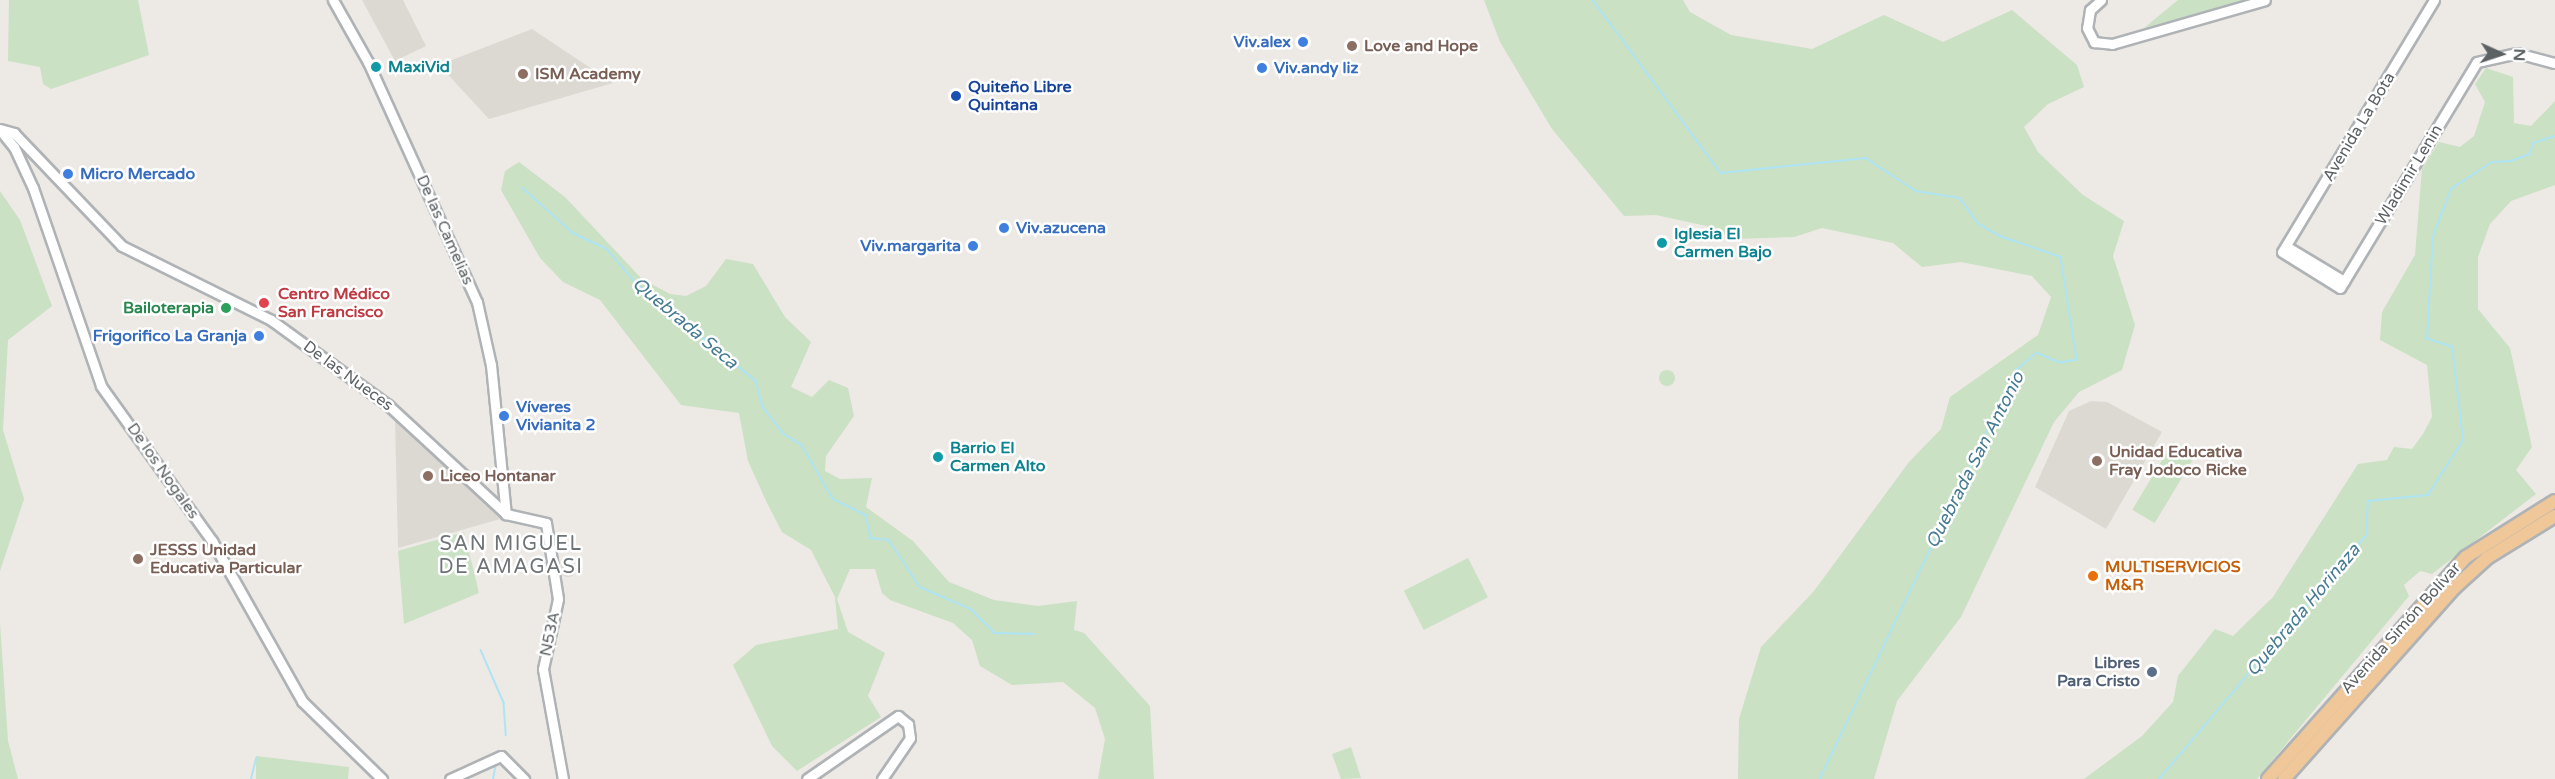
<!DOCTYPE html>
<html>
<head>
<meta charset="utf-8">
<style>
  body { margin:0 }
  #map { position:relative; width:2555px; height:779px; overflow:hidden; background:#ede9e5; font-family:"Varela Round",sans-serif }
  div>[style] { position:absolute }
  .education>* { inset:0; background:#dcd9d3 }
  .round { border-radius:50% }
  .green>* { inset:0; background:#cae1c4; transform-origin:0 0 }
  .stream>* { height:1.5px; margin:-0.75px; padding:0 0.75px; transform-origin:0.75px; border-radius:0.75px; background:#aee4f4 }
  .roads { filter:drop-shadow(2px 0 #afb3b6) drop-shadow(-2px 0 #afb3b6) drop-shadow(0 2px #afb3b6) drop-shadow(0 -2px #afb3b6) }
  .secondary>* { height:9px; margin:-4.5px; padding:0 4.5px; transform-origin:4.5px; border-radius:4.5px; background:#fff }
  .highway>* { height:12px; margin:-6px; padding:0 6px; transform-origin:6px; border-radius:6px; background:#efc799 }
  .dots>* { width:16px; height:16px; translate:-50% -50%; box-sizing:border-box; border:3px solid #fff; border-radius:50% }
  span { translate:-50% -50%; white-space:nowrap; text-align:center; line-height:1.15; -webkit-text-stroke:5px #fff; paint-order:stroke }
  .shop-label { font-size:16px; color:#366cbe; font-weight:700 }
  .right { translate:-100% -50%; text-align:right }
  .left { translate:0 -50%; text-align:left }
  .education-label { font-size:16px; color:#785e54; font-weight:700 }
  .culture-label { font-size:16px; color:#0d838f; font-weight:700 }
  .transit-label { font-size:16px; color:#164399; font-weight:700 }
  .street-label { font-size:16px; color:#5c6163 }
  .health-label { font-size:16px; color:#be3a42; font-weight:700 }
  .leisure-label { font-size:16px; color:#27864d; font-weight:700 }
  .food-label { font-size:16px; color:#c56008; font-weight:700 }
  .service-label { font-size:16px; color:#4e5e75; font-weight:700 }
  .water-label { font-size:18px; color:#477b93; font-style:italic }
  .quarter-label { font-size:20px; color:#6e7375; letter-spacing:1.5px }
  .north { position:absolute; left:2471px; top:24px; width:60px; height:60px; -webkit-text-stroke:4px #fff; paint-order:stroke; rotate:93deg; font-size:16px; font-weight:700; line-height:24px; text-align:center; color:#5c6163 }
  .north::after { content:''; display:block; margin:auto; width:21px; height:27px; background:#5c6163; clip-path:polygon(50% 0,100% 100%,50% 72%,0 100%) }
</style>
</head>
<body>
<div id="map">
  <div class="education">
    <div style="clip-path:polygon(362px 0,403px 0,426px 46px,395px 61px)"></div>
    <div style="clip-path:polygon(532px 29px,613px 83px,489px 119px,439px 65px)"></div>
    <div style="clip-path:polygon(2091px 401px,2107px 402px,2162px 432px,2106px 529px,2035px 487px,2069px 411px)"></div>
    <div style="clip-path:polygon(395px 418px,454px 468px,504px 518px,398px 548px)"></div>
    <div class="round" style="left:560px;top:561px;width:16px;height:16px"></div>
  </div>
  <div class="green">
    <div style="clip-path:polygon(9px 0,138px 0,149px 55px,51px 89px,43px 84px,40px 67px,8px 61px)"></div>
    <div style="clip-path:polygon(1484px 0,1683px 0,1690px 12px,1731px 35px,1812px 49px,1884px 15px,1943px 42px,2012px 10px,2077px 65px,2084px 87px,2048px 104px,2024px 127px,2038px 152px,2083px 195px,2124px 221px,2113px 256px,2135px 325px,2122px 370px,2079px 392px,2054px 422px,1961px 617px,1897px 701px,1874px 779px,1738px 779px,1739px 719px,1761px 647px,1814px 591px,1909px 462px,1941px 429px,1950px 397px,2038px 335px,2051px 297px,2032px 276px,1961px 262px,1922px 267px,1893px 243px,1822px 228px,1794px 237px,1734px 239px,1711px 227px,1656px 215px,1624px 216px,1552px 129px,1500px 42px)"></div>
    <div style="clip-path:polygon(2178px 0,2253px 0,2144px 28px)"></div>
    <div style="clip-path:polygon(2486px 68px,2513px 77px,2514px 123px,2531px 126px,2555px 101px,2555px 185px,2511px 201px,2490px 224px,2478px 257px,2478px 309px,2510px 348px,2532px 447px,2516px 470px,2536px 494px,2432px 574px,2420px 571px,2404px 585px,2409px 596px,2257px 779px,2084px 779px,2142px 736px,2173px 702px,2178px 676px,2215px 629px,2233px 636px,2273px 597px,2358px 464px,2387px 460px,2394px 447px,2412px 449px,2423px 434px,2432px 417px,2427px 365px,2380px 340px,2382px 312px,2415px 255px,2422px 169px,2439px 142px,2460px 147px,2474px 136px,2485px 102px,2475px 84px)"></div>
    <div style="clip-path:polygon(519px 162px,565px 197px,642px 279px,670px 294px,686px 296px,706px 286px,726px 259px,753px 264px,785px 317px,811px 342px,791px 387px,812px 397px,829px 380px,848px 388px,854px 416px,826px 456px,825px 471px,840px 479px,872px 478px,866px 507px,913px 541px,949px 582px,994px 600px,1038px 606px,1077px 601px,1074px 630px,1084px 633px,1150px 706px,1154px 779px,1098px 779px,1105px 739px,1095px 708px,1063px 682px,1012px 685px,980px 666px,972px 640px,953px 623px,890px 600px,882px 593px,875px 569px,850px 569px,837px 599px,848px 632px,885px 653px,868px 696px,881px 717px,797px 771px,772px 746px,733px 665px,756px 645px,838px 629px,835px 597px,811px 550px,782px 532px,767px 503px,748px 461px,739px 413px,681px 405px,600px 300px,563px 282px,540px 258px,501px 190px,505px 171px)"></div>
    <div style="clip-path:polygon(0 191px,20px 220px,52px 306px,8px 340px,3px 430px,24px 499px,0 571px)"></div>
    <div class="round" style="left:1659px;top:370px;width:16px;height:16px"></div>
    <div style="left:2173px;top:442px;width:26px;height:79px;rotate:31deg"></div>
    <div style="clip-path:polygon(464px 532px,479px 593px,404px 624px,398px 551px)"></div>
    <div style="left:1468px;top:558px;width:44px;height:72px;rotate:63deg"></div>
    <div style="clip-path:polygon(0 623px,8px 741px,18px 779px,0 779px)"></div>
    <div style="clip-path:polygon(1351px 747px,1361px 778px,1341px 779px,1332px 754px)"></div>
    <div style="clip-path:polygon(256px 756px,349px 767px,348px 779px,256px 779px)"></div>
  </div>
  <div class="stream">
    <div style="left:1593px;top:0;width:215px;rotate:53.5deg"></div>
    <div style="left:1721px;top:173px;width:146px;rotate:-5.9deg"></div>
    <div style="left:1866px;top:158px;width:60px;rotate:33.4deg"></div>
    <div style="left:1916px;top:191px;width:45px;rotate:9deg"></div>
    <div style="left:1960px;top:198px;width:32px;rotate:54deg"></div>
    <div style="left:1979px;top:224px;width:24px;rotate:30deg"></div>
    <div style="left:2000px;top:236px;width:65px;rotate:19deg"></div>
    <div style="left:2061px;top:257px;width:104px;rotate:81.2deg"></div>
    <div style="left:2077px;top:360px;width:17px;rotate:170deg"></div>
    <div style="left:2060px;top:363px;width:25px;rotate:-157deg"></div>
    <div style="left:2037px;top:353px;width:26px;rotate:140deg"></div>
    <div style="left:2017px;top:370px;width:454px;rotate:115.7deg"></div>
    <div style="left:523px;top:188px;width:67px;rotate:42deg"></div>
    <div style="left:573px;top:233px;width:38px;rotate:25deg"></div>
    <div style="left:607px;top:249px;width:48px;rotate:49.3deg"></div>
    <div style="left:638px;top:285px;width:152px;rotate:39.1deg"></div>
    <div style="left:756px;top:381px;width:27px;rotate:75deg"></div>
    <div style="left:763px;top:407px;width:34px;rotate:52deg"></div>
    <div style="left:784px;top:434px;width:21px;rotate:31deg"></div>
    <div style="left:802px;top:445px;width:62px;rotate:60.1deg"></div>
    <div style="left:833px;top:499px;width:37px;rotate:26deg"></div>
    <div style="left:866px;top:515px;width:24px;rotate:78deg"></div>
    <div style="left:871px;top:538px;width:18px;rotate:6deg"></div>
    <div style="left:889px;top:540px;width:56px;rotate:56.6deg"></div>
    <div style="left:920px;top:587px;width:56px;rotate:23.3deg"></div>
    <div style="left:971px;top:609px;width:34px;rotate:45deg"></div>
    <div style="left:995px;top:633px;width:40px;rotate:1.4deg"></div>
    <div style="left:481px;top:650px;width:58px;rotate:66.5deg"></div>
    <div style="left:504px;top:703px;width:32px;rotate:86deg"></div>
    <div style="left:251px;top:779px;width:21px;rotate:-76deg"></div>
    <div style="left:493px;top:779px;width:15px;rotate:-79deg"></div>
    <div style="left:2159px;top:779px;width:319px;rotate:-49.6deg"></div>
    <div style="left:2366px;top:536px;width:35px;rotate:-87deg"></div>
    <div style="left:2368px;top:501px;width:60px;rotate:-5.7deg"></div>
    <div style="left:2428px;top:495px;width:65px;rotate:-57.5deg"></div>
    <div style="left:2463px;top:440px;width:94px;rotate:-96.7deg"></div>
    <div style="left:2452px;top:347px;width:26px;rotate:-162deg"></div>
    <div style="left:2427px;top:339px;width:103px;rotate:-86.7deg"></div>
    <div style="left:2433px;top:236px;width:50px;rotate:-69deg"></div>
    <div style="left:2451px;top:189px;width:49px;rotate:-33.4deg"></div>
    <div style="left:2492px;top:162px;width:19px;rotate:-3deg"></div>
    <div style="left:2511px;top:161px;width:20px;rotate:-20deg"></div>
    <div style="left:2530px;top:154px;width:11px;rotate:-75deg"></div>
    <div style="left:2533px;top:143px;width:23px;rotate:-18deg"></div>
  </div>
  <div class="roads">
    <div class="secondary">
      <div style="left:333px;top:0;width:71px;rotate:60.6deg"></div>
      <div style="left:368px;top:62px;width:264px;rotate:65.6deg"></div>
      <div style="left:477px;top:302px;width:65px;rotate:77.5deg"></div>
      <div style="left:491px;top:365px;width:150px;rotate:84.3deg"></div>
      <div style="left:2101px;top:0;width:15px;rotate:138deg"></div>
      <div style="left:2090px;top:10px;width:18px;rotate:99deg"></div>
      <div style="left:2087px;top:28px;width:16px;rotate:63deg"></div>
      <div style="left:2094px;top:42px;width:18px;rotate:6deg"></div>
      <div style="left:2112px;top:44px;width:159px;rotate:-16deg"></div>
      <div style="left:2434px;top:0;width:294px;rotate:121.1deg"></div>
      <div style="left:2282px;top:252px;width:68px;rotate:31.8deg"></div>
      <div style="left:2340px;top:288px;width:264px;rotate:-58.8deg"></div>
      <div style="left:2477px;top:62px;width:41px;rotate:-12.7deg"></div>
      <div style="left:2517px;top:53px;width:39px;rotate:15deg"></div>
      <div style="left:0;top:129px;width:15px;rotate:16deg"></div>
      <div style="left:14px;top:133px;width:156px;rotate:46.3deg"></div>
      <div style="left:122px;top:246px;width:166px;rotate:26.4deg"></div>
      <div style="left:271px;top:320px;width:145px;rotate:36deg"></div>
      <div style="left:388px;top:405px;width:161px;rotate:42.7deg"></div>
      <div style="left:506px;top:514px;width:41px;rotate:12.7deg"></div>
      <div style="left:546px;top:523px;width:77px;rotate:81deg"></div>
      <div style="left:558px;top:599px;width:72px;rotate:102.1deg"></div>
      <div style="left:543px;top:669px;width:112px;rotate:79.7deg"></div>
      <div style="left:0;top:130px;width:22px;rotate:51deg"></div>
      <div style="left:14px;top:147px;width:45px;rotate:65.1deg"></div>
      <div style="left:33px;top:188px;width:209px;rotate:71deg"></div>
      <div style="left:101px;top:386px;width:191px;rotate:54.4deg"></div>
      <div style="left:212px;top:541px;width:184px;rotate:60.6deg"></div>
      <div style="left:302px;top:701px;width:112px;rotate:44.3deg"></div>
      <div style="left:2286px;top:246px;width:68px;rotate:31.1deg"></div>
      <div style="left:450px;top:779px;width:56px;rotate:-24.3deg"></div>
      <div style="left:501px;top:756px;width:33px;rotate:45deg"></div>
      <div style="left:807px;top:779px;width:111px;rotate:-34.7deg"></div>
      <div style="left:898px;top:716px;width:13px;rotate:39deg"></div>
      <div style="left:908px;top:724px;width:14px;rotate:82deg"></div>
      <div style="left:910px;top:738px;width:50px;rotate:124.3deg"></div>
    </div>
    <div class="highway">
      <div style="left:2268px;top:779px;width:297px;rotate:-48.3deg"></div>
      <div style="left:2466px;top:557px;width:105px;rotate:-32.2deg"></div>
      <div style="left:2284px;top:779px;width:256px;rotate:-48.3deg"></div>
      <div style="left:2454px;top:588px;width:45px;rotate:-42.3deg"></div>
      <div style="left:2487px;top:558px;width:80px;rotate:-31.7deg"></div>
    </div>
  </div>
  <div class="dots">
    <div style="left:1303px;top:42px;background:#3f7fe0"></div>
    <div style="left:1352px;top:46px;background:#8d6e63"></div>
    <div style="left:376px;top:67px;background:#0f9aa8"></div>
    <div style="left:1262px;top:68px;background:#3f7fe0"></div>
    <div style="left:523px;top:74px;background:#8d6e63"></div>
    <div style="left:956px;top:96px;background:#1a4fb4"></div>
    <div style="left:68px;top:174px;background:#3f7fe0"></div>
    <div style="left:1004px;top:228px;background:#3f7fe0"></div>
    <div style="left:1662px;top:243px;background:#0f9aa8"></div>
    <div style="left:973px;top:246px;background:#3f7fe0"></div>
    <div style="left:264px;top:303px;background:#e0444e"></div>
    <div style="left:226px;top:308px;background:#2e9e5b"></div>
    <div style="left:259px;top:336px;background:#3f7fe0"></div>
    <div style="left:504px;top:416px;background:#3f7fe0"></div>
    <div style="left:938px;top:457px;background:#0f9aa8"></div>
    <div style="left:2097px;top:461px;background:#8d6e63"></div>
    <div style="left:428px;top:476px;background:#8d6e63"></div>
    <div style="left:138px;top:559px;background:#8d6e63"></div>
    <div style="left:2093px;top:576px;background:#e8710a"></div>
    <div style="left:2152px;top:672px;background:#5c6f8a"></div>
  </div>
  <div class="shop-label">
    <span class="right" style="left:1291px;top:42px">Viv.alex</span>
    <span class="left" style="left:1274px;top:68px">Viv.andy liz</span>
    <span class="left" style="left:80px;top:174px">Micro Mercado</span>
    <span class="left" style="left:1016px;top:228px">Viv.azucena</span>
    <span class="right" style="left:961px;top:246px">Viv.margarita</span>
    <span class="right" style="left:247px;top:336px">Frigorifico La Granja</span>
    <span class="left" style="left:516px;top:416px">Víveres<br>Vivianita 2</span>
  </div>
  <div class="education-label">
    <span class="left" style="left:1364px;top:46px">Love and Hope</span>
    <span class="left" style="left:535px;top:74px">ISM Academy</span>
    <span class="left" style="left:2109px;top:461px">Unidad Educativa<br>Fray Jodoco Ricke</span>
    <span class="left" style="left:440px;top:476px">Liceo Hontanar</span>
    <span class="left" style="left:150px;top:559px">JESSS Unidad<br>Educativa Particular</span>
  </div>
  <div class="culture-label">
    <span class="left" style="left:388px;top:67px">MaxiVid</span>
    <span class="left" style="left:1674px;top:243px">Iglesia El<br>Carmen Bajo</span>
    <span class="left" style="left:950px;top:457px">Barrio El<br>Carmen Alto</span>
  </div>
  <div class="transit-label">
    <span class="left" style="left:968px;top:96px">Quiteño Libre<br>Quintana</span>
  </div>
  <div class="street-label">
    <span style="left:2359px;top:127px;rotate:-59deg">Avenida La Bota</span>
    <span style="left:2409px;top:175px;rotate:-59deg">Wladimir Lenin</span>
    <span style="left:445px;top:230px;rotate:66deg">De las Camelias</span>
    <span style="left:348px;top:376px;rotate:36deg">De las Nueces</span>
    <span style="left:163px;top:471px;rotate:55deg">De los Nogales</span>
    <span style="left:2401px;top:628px;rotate:-48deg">Avenida Simón Bolívar</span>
    <span style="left:550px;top:634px;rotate:-78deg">N53A</span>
  </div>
  <div class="health-label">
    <span class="left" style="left:278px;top:303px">Centro Médico<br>San Francisco</span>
  </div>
  <div class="leisure-label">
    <span class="right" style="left:214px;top:308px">Bailoterapia</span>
  </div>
  <div class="food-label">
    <span class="left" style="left:2105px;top:576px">MULTISERVICIOS<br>M&amp;R</span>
  </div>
  <div class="service-label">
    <span class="right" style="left:2140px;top:672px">Libres<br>Para Cristo</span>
  </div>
  <div class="water-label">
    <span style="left:685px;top:323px;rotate:40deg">Quebrada Seca</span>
    <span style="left:1975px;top:460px;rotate:-63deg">Quebrada San Antonio</span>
    <span style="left:2303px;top:610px;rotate:-50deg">Quebrada Horinaza</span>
  </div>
  <div class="quarter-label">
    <span style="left:511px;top:556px">SAN MIGUEL<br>DE AMAGASI</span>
  </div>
  <div class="north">N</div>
</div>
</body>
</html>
